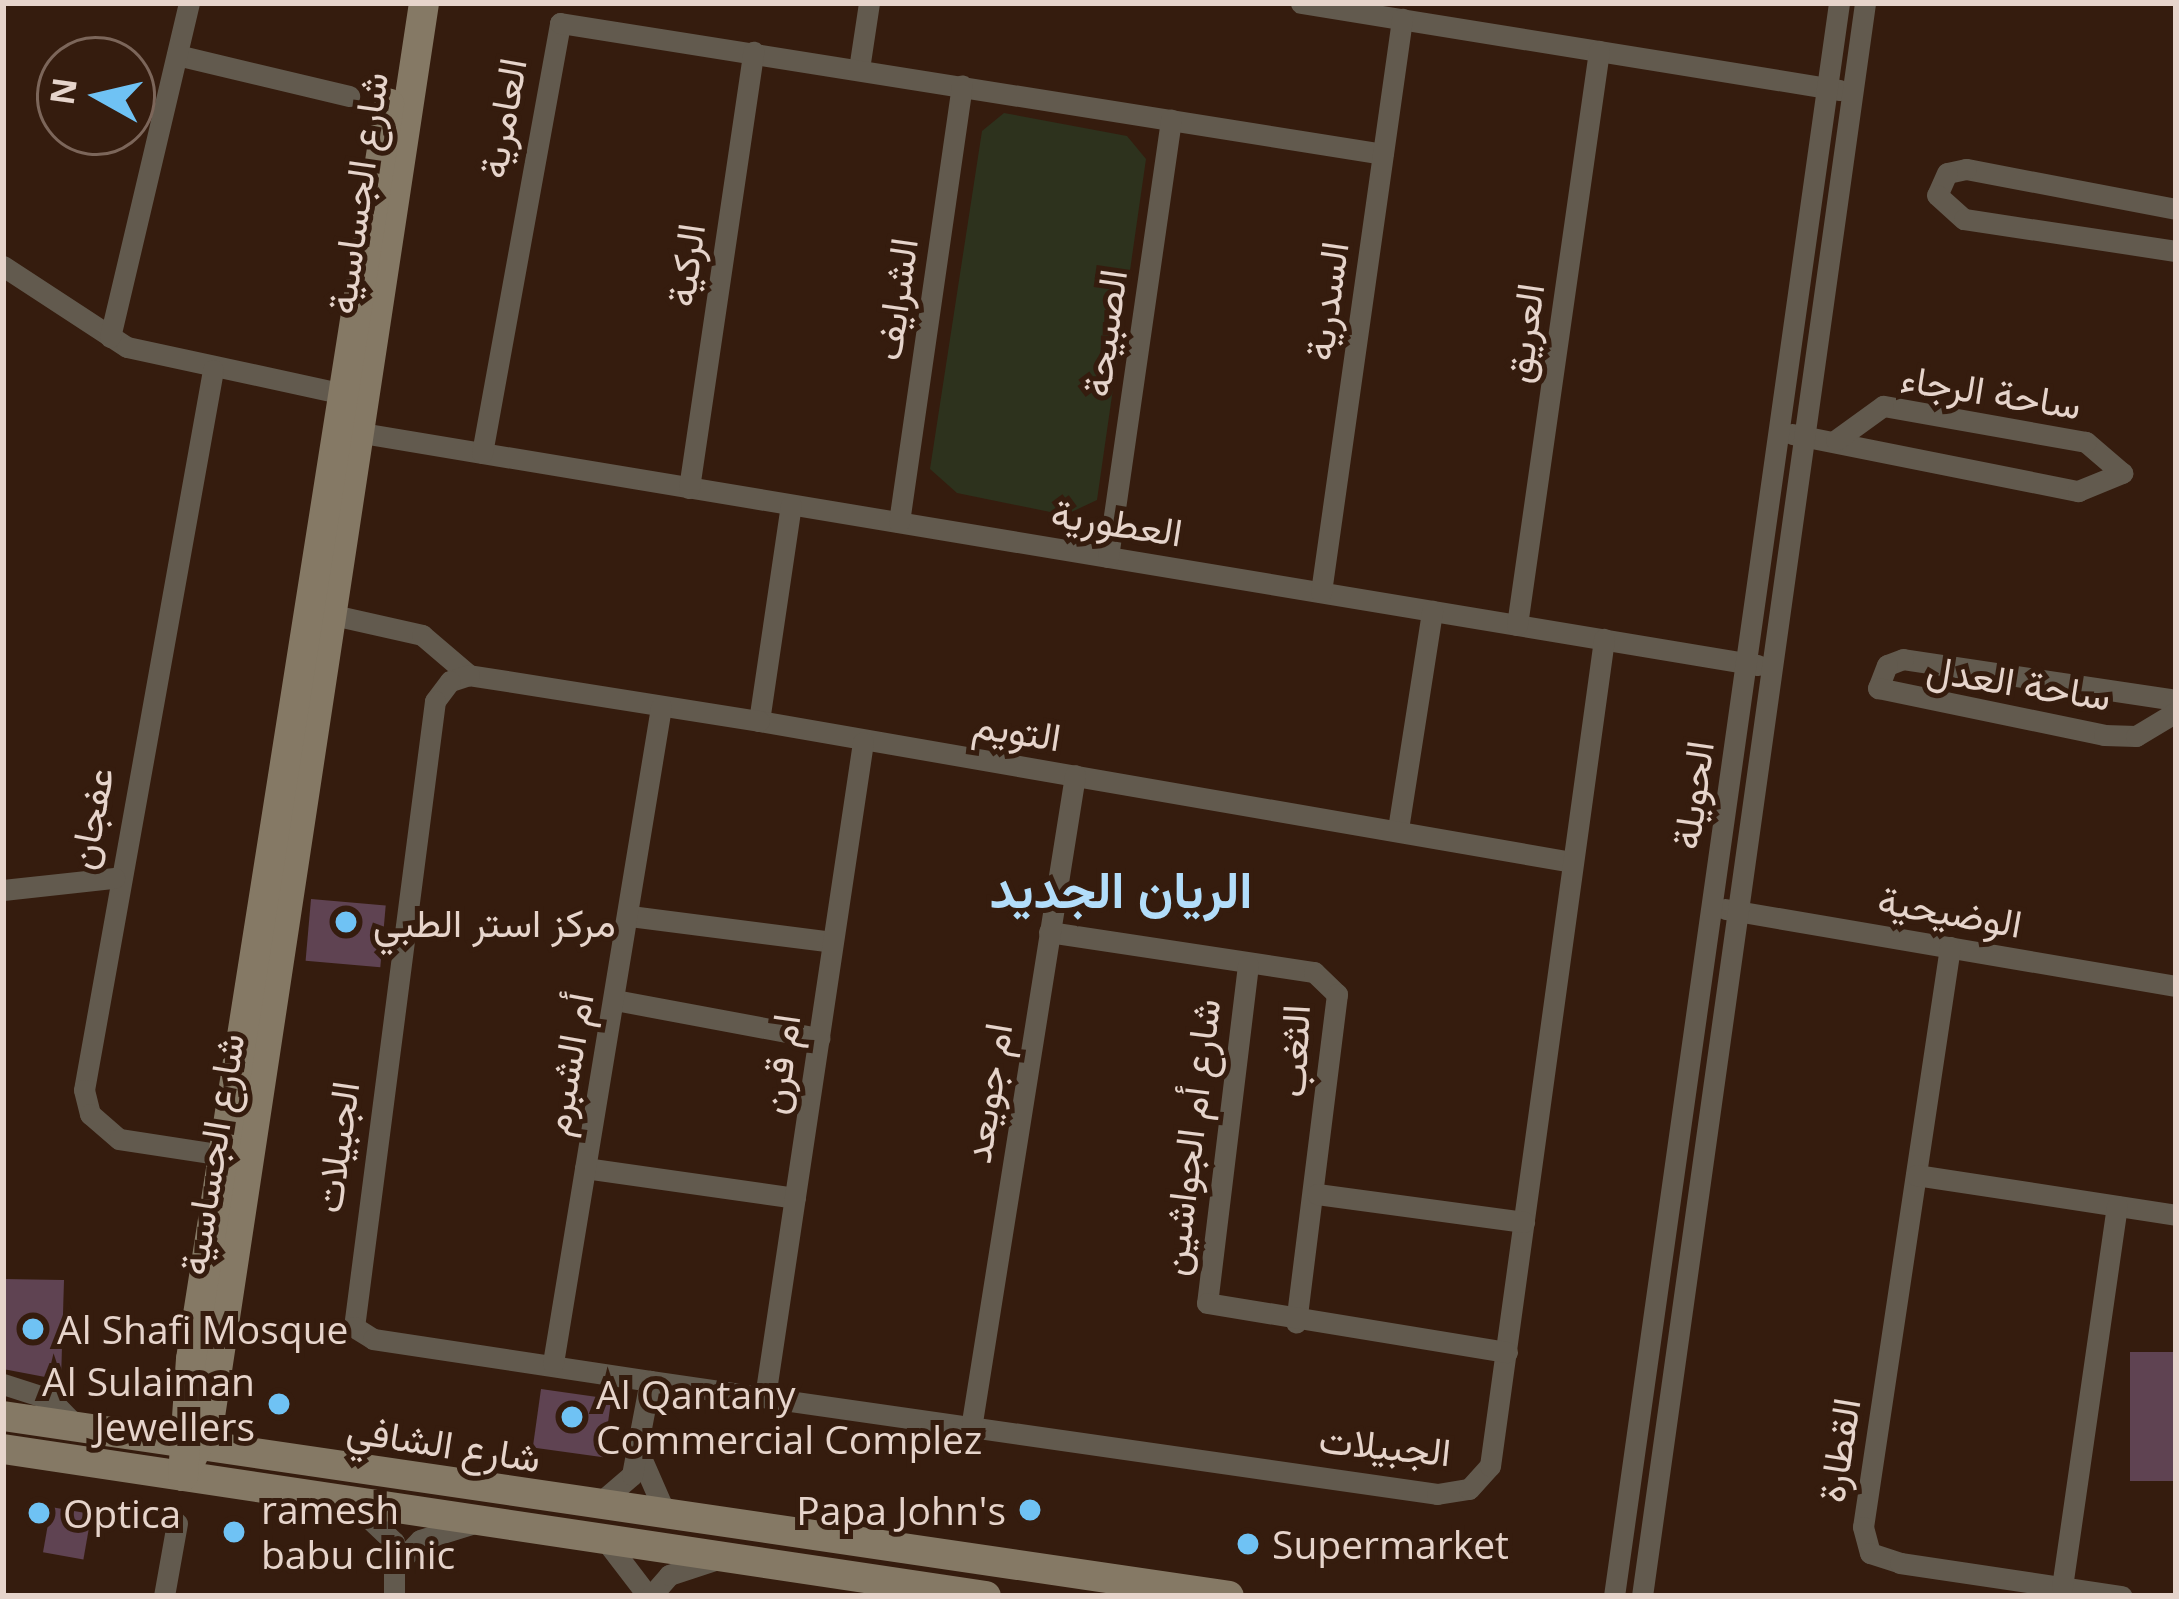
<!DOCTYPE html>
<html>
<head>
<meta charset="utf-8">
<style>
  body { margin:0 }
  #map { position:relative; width:2179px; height:1599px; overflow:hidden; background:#351c0e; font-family:"Open Sans",Vazirmatn,sans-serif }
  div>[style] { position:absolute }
  .green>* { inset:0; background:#2d321d }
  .building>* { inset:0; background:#5f4352; transform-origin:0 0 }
  .street>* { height:21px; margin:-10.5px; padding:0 10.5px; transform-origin:10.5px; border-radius:10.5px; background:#625a4e }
  .secondary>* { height:30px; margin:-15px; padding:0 15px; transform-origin:15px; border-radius:15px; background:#857965 }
  .dots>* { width:33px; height:33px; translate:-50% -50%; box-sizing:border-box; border:6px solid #351c0e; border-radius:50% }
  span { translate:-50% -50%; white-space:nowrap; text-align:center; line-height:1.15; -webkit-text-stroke:10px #351c0e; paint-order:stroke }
  .street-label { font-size:39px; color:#e6d4cb }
  .poi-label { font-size:39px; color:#e6d4cb }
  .left { translate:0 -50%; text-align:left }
  .right { translate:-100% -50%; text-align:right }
  .district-label { font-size:51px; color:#b2ddfa; font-weight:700 }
  .frame { position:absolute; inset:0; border:6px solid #e6d4cb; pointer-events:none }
  .north { position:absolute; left:36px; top:36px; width:120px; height:120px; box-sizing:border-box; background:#351c0e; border:3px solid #7c665a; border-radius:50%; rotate:278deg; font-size:33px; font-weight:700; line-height:48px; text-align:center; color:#e6d4cb }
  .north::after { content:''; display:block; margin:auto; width:42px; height:54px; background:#6fc2f4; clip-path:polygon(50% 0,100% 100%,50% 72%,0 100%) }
</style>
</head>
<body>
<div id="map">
  <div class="green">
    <div style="clip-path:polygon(1004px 113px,1127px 136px,1146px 159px,1097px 500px,1065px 515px,957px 493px,930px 469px,982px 131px)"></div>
  </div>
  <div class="building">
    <div style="left:311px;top:899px;width:75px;height:62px;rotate:5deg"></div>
    <div style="clip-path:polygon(3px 1279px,64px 1280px,61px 1380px,3px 1369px)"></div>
    <div style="left:2130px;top:1352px;width:46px;height:129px"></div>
    <div style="left:541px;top:1389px;width:71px;height:59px;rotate:8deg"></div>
    <div style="left:51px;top:1507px;width:41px;height:46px;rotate:10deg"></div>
  </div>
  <div class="street">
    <div style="left:1301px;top:3px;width:546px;rotate:9.17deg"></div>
    <div style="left:177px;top:55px;width:177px;rotate:13.4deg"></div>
    <div style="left:859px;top:69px;width:67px;rotate:-81.4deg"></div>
    <div style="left:2176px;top:209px;width:214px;rotate:-169.2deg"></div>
    <div style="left:1966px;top:169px;width:19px;rotate:168deg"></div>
    <div style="left:1947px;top:173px;width:24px;rotate:114deg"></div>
    <div style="left:1937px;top:195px;width:36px;rotate:42deg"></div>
    <div style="left:1964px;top:219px;width:214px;rotate:8.6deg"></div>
    <div style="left:3px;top:266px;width:148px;rotate:33.2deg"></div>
    <div style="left:127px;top:347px;width:222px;rotate:12.2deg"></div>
    <div style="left:110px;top:337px;width:343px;rotate:-76.7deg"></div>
    <div style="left:213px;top:370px;width:731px;rotate:100.16deg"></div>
    <div style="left:84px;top:1090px;width:25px;rotate:76deg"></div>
    <div style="left:90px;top:1114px;width:38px;rotate:41deg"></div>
    <div style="left:119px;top:1139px;width:118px;rotate:8.7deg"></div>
    <div style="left:362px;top:433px;width:1415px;rotate:9.44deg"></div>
    <div style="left:1792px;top:434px;width:292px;rotate:11.3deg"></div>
    <div style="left:2078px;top:491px;width:48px;rotate:-22.2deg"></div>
    <div style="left:2122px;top:473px;width:48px;rotate:-139.3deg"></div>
    <div style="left:2086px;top:442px;width:206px;rotate:-169.9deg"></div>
    <div style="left:1883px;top:406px;width:58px;rotate:144.1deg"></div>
    <div style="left:482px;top:453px;width:437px;rotate:-79.7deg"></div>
    <div style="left:560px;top:23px;width:833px;rotate:9.04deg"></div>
    <div style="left:689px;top:488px;width:441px;rotate:-81.6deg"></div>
    <div style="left:899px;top:522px;width:441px;rotate:-81.8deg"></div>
    <div style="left:1108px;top:557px;width:442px;rotate:-81.8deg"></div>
    <div style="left:1321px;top:592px;width:579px;rotate:-81.95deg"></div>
    <div style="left:320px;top:612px;width:105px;rotate:12.7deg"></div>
    <div style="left:422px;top:635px;width:62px;rotate:40.4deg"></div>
    <div style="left:1517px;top:625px;width:580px;rotate:-81.87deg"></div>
    <div style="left:2176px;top:700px;width:276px;rotate:-171.5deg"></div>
    <div style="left:1903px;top:659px;width:17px;rotate:159deg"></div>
    <div style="left:1887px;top:665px;width:25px;rotate:111deg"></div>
    <div style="left:1878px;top:688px;width:231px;rotate:11.7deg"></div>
    <div style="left:2104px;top:735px;width:32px;rotate:2deg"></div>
    <div style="left:2136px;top:736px;width:47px;rotate:-31deg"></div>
    <div style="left:759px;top:721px;width:218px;rotate:-81.6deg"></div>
    <div style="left:1398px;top:829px;width:221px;rotate:-81.1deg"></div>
    <div style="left:1572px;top:862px;width:825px;rotate:-170.16deg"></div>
    <div style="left:759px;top:721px;width:294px;rotate:-171deg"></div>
    <div style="left:469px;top:675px;width:20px;rotate:162deg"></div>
    <div style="left:450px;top:681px;width:25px;rotate:127deg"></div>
    <div style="left:435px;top:701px;width:631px;rotate:97.37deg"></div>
    <div style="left:354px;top:1327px;width:22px;rotate:32deg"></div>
    <div style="left:373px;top:1339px;width:280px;rotate:8.6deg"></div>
    <div style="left:650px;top:1381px;width:795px;rotate:8.17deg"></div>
    <div style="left:1437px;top:1494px;width:32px;rotate:-9deg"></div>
    <div style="left:1469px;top:1489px;width:31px;rotate:-48deg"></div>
    <div style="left:1490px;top:1466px;width:835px;rotate:-82.15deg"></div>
    <div style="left:3px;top:890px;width:112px;rotate:-6.2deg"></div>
    <div style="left:1725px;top:909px;width:458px;rotate:9.7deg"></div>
    <div style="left:630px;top:916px;width:204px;rotate:7.3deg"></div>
    <div style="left:1049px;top:932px;width:268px;rotate:8.6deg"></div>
    <div style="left:1314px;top:972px;width:32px;rotate:44deg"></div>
    <div style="left:1337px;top:994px;width:331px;rotate:97.1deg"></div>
    <div style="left:1950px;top:947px;width:586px;rotate:98.53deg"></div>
    <div style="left:1863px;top:1527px;width:27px;rotate:75deg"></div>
    <div style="left:1870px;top:1553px;width:32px;rotate:18deg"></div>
    <div style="left:1900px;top:1563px;width:224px;rotate:8.5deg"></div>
    <div style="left:1248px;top:965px;width:340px;rotate:96.9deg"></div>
    <div style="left:1207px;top:1303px;width:304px;rotate:9.3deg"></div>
    <div style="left:615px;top:1000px;width:208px;rotate:10.6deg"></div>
    <div style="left:585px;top:1168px;width:212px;rotate:8.1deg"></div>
    <div style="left:1916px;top:1175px;width:263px;rotate:8.7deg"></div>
    <div style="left:1317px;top:1194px;width:209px;rotate:7.7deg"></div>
    <div style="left:553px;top:1363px;width:665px;rotate:-80.65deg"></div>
    <div style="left:3px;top:1384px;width:49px;rotate:17.7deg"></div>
    <div style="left:50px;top:1399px;width:36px;rotate:46deg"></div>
    <div style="left:765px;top:1397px;width:662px;rotate:-81.49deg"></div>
    <div style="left:972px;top:1422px;width:655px;rotate:-80.95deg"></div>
    <div style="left:639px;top:1453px;width:70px;rotate:66.4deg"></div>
    <div style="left:355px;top:1505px;width:54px;rotate:43.5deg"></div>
    <div style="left:394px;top:1542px;width:54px;rotate:90deg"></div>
    <div style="left:596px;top:1506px;width:48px;rotate:-40.7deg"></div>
    <div style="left:632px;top:1475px;width:96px;rotate:-79.2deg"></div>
    <div style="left:606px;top:1541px;width:69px;rotate:52.6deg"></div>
    <div style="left:400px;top:1561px;width:29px;rotate:-46deg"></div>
    <div style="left:420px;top:1540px;width:53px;rotate:-17.4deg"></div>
    <div style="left:2062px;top:1587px;width:385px;rotate:-81.8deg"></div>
    <div style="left:164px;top:1596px;width:74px;rotate:-79.9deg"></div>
    <div style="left:651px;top:1596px;width:28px;rotate:-49deg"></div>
    <div style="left:669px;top:1575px;width:48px;rotate:-18.1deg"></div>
    <div style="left:1614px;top:1596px;width:1609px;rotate:-81.96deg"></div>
    <div style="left:1642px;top:1596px;width:1609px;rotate:-82.03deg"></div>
  </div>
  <div class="secondary">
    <div style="left:3px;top:1416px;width:1239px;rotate:8.35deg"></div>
    <div style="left:3px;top:1449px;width:994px;rotate:8.51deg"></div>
    <div style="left:183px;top:1476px;width:59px;rotate:-63.9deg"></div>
    <div style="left:209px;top:1423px;width:1436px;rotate:-81.39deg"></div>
    <div style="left:183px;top:1476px;width:117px;rotate:-86.1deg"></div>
    <div style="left:191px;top:1359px;width:1271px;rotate:-81.03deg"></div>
  </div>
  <div class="dots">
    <div style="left:346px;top:922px;background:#6fc2f4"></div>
    <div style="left:33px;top:1329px;background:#6fc2f4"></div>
    <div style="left:279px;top:1404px;background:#6fc2f4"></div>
    <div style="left:572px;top:1417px;background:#6fc2f4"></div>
    <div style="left:1030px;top:1510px;background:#6fc2f4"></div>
    <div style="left:39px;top:1513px;background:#6fc2f4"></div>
    <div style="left:234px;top:1532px;background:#6fc2f4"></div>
    <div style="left:1248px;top:1544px;background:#6fc2f4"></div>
  </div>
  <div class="street-label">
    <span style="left:502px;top:118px;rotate:-80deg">العامرية</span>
    <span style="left:357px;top:193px;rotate:-82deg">شارع الجساسية</span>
    <span style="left:685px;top:265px;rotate:-82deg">الركية</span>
    <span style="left:895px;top:299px;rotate:-82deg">الشرايف</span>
    <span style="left:1326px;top:301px;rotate:-82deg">السدرية</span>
    <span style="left:1104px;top:333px;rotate:-82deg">الصبيحة</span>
    <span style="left:1523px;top:333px;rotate:-82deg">العريق</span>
    <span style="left:1991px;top:391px;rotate:9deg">ساحة الرجاء</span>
    <span style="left:1117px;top:522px;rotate:9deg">العطورية</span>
    <span style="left:2019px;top:682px;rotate:9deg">ساحة العدل</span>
    <span style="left:1017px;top:730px;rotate:9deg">التويم</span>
    <span style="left:1692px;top:795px;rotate:-82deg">الحويلة</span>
    <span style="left:90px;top:818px;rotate:-79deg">عفجان</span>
    <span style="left:1950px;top:911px;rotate:10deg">الوضيحية</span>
    <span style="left:1293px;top:1051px;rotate:-87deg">الثغب</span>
    <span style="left:567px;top:1064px;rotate:-80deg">أم الشبرم</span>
    <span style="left:779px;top:1064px;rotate:-82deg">ام قرن</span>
    <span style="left:987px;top:1093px;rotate:-81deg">ام جويعد</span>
    <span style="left:1189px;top:1137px;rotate:-83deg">شارع أم الجواشين</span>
    <span style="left:336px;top:1147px;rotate:-82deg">الجبيلات</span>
    <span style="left:211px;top:1154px;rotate:-81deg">شارع الجساسية</span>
    <span style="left:444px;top:1443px;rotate:9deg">شارع الشافي</span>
    <span style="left:1385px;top:1445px;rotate:6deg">الجبيلات</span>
    <span style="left:1838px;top:1450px;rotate:-81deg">القطارة</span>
  </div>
  <div class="poi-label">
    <span class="left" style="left:373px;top:922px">مركز استر الطبي</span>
    <span class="left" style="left:57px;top:1329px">Al Shafi Mosque</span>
    <span class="right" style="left:255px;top:1404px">Al Sulaiman<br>Jewellers</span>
    <span class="left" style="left:596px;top:1417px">Al Qantany<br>Commercial Complez</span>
    <span class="left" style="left:261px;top:1532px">ramesh<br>babu clinic</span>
    <span class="right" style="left:1006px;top:1510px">Papa John's</span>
    <span class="left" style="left:63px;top:1513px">Optica</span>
    <span class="left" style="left:1272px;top:1544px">Supermarket</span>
  </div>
  <div class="district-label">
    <span style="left:1121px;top:888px">الريان الجديد</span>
  </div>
  <div class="frame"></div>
  <div class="north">N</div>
</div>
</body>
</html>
